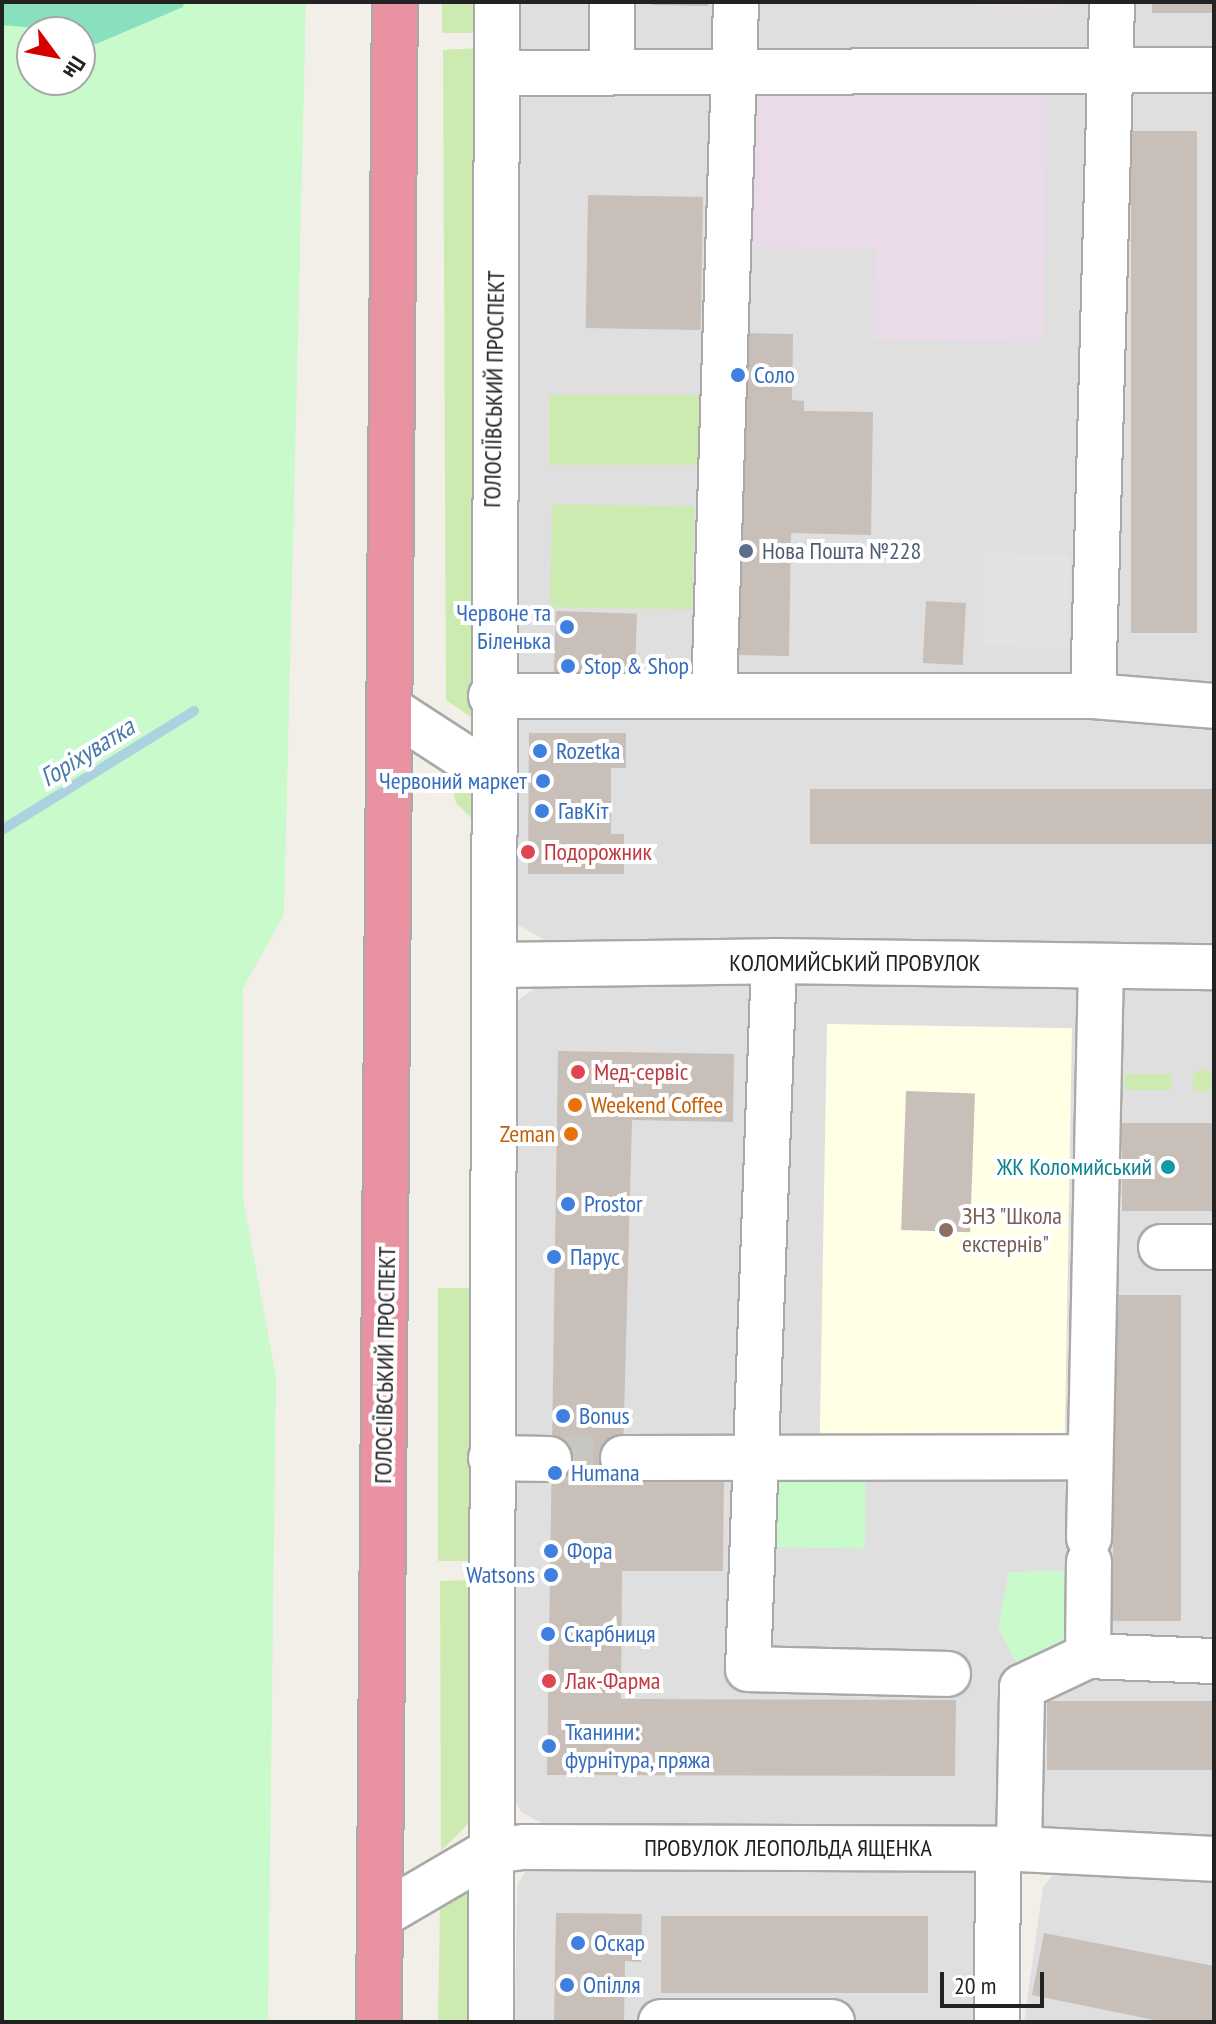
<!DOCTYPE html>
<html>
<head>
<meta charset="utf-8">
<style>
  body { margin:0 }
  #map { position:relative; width:1216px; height:2024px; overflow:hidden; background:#f2efe9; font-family:"PT Sans Narrow",sans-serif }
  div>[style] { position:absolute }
  .residential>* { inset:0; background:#e0dfdf }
  .industrial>* { inset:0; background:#ebdbe8 }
  .education>* { inset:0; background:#ffffe5; transform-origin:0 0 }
  .grass>* { inset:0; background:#cdebb0; transform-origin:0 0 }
  .round { border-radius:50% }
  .park>* { inset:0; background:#c8facc; transform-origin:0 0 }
  .pitch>* { inset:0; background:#88e0be }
  .parking>* { inset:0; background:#e2e2e2; transform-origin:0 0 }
  .stream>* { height:10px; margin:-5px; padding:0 5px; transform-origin:5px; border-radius:5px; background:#aad3df }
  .building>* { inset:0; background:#c7bfb8; transform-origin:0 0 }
  .minor-tunnel>* { height:44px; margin-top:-22px; transform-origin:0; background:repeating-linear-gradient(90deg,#c8c6c1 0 44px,transparent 0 66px) }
  .roads { filter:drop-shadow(2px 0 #a9a9a9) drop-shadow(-2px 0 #a9a9a9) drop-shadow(0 2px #a9a9a9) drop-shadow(0 -2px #a9a9a9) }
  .minor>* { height:44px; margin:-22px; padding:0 22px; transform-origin:22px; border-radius:22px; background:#fff }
  .highway>* { height:44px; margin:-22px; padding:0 22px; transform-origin:22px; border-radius:22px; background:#e892a2 }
  .dots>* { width:22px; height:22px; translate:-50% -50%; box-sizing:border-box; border:4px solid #fff; border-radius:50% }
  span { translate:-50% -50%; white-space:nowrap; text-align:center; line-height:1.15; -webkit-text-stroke:8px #fff; paint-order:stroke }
  .shop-label { font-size:24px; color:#366cbe }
  .left { translate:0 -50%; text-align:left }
  .right { translate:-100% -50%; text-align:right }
  .street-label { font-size:24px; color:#222 }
  .service-label { font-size:24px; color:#4e5e75 }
  .health-label { font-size:24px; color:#be3a42 }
  .food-label { font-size:24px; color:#c56008 }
  .culture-label { font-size:24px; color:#0d838f }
  .education-label { font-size:24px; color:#785e54 }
  .water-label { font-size:26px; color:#4a7aab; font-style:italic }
  .frame { position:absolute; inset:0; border:4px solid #222; pointer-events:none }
  .north { position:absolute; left:16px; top:16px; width:80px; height:80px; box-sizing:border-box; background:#fff; border:2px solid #a7a7a7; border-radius:50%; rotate:122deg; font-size:22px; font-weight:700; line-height:32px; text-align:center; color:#222 }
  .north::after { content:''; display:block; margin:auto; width:28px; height:36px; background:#d40000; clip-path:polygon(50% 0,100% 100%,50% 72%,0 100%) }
  .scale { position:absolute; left:940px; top:1972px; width:104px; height:36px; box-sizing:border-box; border:4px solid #222; border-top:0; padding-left:10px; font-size:24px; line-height:28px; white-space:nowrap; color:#222; -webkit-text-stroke:6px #fff; paint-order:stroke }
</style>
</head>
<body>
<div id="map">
  <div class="residential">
    <div style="clip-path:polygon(511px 2px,1214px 2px,1214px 951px,550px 943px,518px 925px,511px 909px)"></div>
    <div style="clip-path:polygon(545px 981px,1214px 986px,1214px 1838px,1104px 1831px,548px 1826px,521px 1812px,511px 1793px,515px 1002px)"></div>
    <div style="clip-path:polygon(539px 1863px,982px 1870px,984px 2022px,515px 2022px,517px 1885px,527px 1869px)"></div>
    <div style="clip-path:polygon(1059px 1867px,1214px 1875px,1214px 2022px,1024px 2022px,1043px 1887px)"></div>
  </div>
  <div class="industrial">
    <div style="clip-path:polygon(825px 2px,1060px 2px,1060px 8px)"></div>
    <div style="clip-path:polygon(756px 91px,1047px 96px,1043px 342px,873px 339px,875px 249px,753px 247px)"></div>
  </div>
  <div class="education">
    <div style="left:827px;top:1024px;width:245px;height:410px;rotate:1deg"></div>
  </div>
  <div class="grass">
    <div style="left:442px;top:2px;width:40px;height:31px"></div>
    <div style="clip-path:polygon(481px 48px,477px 721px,446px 700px,443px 50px)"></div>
    <div style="left:549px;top:395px;width:150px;height:70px"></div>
    <div style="left:552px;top:504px;width:142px;height:103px;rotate:1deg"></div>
    <div style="clip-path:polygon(444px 754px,480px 777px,479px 826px,456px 803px)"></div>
    <div class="round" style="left:1192px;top:1070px;width:22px;height:22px"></div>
    <div style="left:1172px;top:1074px;width:16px;height:47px;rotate:90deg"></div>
    <div style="left:480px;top:1288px;width:273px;height:42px;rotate:90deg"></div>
    <div style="clip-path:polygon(474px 1580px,479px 1813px,441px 1851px,440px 1581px)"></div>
    <div style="clip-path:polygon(477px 1874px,476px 2022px,438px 2022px,440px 1907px)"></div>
  </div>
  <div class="park">
    <div style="clip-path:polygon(evenodd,2px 2px,306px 2px,284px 915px,243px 988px,243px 1198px,276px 1377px,268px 2022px,2px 2022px,2px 2px,32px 32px,80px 32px,80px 80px,32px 80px,32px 32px)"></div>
    <div style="left:772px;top:1479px;width:94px;height:68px;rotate:1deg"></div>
    <div style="clip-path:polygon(1081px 1570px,1081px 1652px,1024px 1677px,998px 1628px,1009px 1572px)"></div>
  </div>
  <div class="pitch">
    <div style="clip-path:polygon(2px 2px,184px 2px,183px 7px,96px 44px,80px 40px,80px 32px,2px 25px)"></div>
  </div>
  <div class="parking">
    <div style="left:985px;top:553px;width:85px;height:93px;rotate:1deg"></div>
  </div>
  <div class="stream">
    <div style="left:2px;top:830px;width:226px;rotate:-31.8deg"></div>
  </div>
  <div class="building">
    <div style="clip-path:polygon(652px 2px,708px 2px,708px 6px,652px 5px)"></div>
    <div style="left:1152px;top:2px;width:62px;height:11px"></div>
    <div style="left:1131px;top:131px;width:66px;height:502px"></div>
    <div style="left:588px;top:195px;width:115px;height:133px;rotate:1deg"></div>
    <div style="clip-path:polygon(739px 333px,793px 334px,792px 400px,804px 401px,804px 411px,873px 412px,871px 535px,791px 533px,789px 656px,734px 655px)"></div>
    <div style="left:926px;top:601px;width:40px;height:62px;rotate:3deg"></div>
    <div style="left:556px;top:611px;width:81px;height:71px;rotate:2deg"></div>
    <div style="clip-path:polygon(529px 733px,626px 733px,626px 768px,611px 768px,611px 834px,624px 834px,624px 874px,528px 874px)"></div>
    <div style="left:810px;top:789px;width:404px;height:55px"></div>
    <div style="clip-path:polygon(558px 1051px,734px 1054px,733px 1122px,632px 1120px,623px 1453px,724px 1468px,723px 1571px,622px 1571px,621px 1699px,956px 1700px,955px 1776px,547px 1775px)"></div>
    <div style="left:906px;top:1091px;width:69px;height:139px;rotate:2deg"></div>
    <div style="left:1122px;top:1123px;width:92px;height:88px"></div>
    <div style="left:1181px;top:1295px;width:326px;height:68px;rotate:90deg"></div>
    <div style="left:1214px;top:1701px;width:69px;height:167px;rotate:90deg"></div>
    <div style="clip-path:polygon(556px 1913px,642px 1914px,641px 1962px,625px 1961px,624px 2022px,554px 2022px)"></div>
    <div style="left:661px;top:1916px;width:267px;height:77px"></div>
    <div style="clip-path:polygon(1044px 1933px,1214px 1966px,1214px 2022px,1164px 2022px,1032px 1995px)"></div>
  </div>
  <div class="minor-tunnel">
    <div style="left:549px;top:1459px;width:74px;rotate:-0.8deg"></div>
  </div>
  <div class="roads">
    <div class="minor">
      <div style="left:612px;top:72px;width:70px;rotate:-90deg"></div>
      <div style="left:497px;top:73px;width:717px;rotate:-0.24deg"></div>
      <div style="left:491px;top:696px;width:602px"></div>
      <div style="left:1093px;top:696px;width:121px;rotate:4.7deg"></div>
      <div style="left:714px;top:696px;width:694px;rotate:-88.18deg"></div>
      <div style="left:1093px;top:696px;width:694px;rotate:-88.43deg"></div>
      <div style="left:390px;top:709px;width:123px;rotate:33deg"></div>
      <div style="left:774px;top:961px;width:708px;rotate:92.1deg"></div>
      <div style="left:748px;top:1669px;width:200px;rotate:1.4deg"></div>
      <div style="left:497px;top:965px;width:277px;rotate:-0.8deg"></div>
      <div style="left:774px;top:961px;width:440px;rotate:0.8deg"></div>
      <div style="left:1161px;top:1247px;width:53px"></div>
      <div style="left:491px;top:1458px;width:58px;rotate:1deg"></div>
      <div style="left:623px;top:1458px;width:466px;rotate:-0.1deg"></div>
      <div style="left:1089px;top:1538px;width:572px;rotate:-88.8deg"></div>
      <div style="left:1088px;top:1656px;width:94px;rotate:-89.4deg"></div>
      <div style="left:1019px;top:1849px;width:162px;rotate:-88.9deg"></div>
      <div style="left:1022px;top:1687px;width:73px;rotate:-25.2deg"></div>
      <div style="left:1088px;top:1656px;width:126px;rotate:2.3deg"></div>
      <div style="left:380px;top:1916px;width:129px;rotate:-30.4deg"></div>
      <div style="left:491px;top:1851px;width:33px;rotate:-7deg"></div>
      <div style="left:524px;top:1847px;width:495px;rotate:0.2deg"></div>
      <div style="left:1019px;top:1849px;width:195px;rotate:2.9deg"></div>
      <div style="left:491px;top:2022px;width:2020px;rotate:-89.83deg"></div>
      <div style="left:661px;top:2022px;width:171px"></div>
      <div style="left:997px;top:2022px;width:173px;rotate:-89.7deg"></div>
    </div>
    <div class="highway">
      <div style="left:379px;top:2022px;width:2020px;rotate:-89.55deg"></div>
    </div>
  </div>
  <div class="dots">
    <div style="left:738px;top:375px;background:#3f7fe0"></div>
    <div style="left:746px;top:551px;background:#5c6f8a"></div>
    <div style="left:567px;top:627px;background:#3f7fe0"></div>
    <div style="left:568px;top:666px;background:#3f7fe0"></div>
    <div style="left:540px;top:751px;background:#3f7fe0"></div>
    <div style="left:543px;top:781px;background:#3f7fe0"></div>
    <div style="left:542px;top:811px;background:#3f7fe0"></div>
    <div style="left:528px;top:852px;background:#e0444e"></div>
    <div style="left:578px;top:1072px;background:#e0444e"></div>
    <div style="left:575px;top:1105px;background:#e8710a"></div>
    <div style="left:571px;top:1134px;background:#e8710a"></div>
    <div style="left:1168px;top:1167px;background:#0f9aa8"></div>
    <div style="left:568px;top:1204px;background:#3f7fe0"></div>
    <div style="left:946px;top:1230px;background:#8d6e63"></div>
    <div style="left:554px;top:1257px;background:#3f7fe0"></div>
    <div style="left:563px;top:1416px;background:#3f7fe0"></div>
    <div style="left:555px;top:1473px;background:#3f7fe0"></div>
    <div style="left:551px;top:1551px;background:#3f7fe0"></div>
    <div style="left:551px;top:1575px;background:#3f7fe0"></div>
    <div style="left:548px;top:1634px;background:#3f7fe0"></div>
    <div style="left:549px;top:1681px;background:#e0444e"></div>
    <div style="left:549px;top:1746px;background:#3f7fe0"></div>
    <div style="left:578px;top:1943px;background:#3f7fe0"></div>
    <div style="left:567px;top:1985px;background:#3f7fe0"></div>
  </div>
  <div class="shop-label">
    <span class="left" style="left:754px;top:375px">Соло</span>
    <span class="right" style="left:551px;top:627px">Червоне та<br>Біленька</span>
    <span class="left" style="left:584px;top:666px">Stop &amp; Shop</span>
    <span class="left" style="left:556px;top:751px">Rozetka</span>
    <span class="right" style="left:527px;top:781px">Червоний маркет</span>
    <span class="left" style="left:558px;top:811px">ГавКіт</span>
    <span class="left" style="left:584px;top:1204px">Prostor</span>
    <span class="left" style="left:570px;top:1257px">Парус</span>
    <span class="left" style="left:579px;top:1416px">Bonus</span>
    <span class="left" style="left:571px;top:1473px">Humana</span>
    <span class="left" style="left:567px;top:1551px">Фора</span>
    <span class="right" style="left:535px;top:1575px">Watsons</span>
    <span class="left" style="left:564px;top:1634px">Скарбниця</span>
    <span class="left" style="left:565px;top:1746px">Тканини:<br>фурнітура, пряжа</span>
    <span class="left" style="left:594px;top:1943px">Оскар</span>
    <span class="left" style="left:583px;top:1985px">Опілля</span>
  </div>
  <div class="street-label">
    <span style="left:494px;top:389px;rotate:-89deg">ГОЛОСІЇВСЬКИЙ ПРОСПЕКТ</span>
    <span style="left:855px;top:963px">КОЛОМИЙСЬКИЙ ПРОВУЛОК</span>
    <span style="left:385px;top:1365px;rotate:-89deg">ГОЛОСІЇВСЬКИЙ ПРОСПЕКТ</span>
    <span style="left:788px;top:1848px">ПРОВУЛОК ЛЕОПОЛЬДА ЯЩЕНКА</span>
  </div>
  <div class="service-label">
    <span class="left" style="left:762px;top:551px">Нова Пошта №228</span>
  </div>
  <div class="health-label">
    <span class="left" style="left:544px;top:852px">Подорожник</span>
    <span class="left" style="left:594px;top:1072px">Мед-сервіс</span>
    <span class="left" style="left:565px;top:1681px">Лак-Фарма</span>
  </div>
  <div class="food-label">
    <span class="left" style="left:591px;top:1105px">Weekend Coffee</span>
    <span class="right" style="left:555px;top:1134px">Zeman</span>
  </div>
  <div class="culture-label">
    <span class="right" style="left:1152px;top:1167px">ЖК Коломийський</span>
  </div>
  <div class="education-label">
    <span class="left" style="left:962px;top:1230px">ЗНЗ "Школа<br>екстернів"</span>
  </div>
  <div class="water-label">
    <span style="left:87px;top:752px;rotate:-32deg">Горіхуватка</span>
  </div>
  <div class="frame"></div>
  <div class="north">Пн</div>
  <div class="scale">20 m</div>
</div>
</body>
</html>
